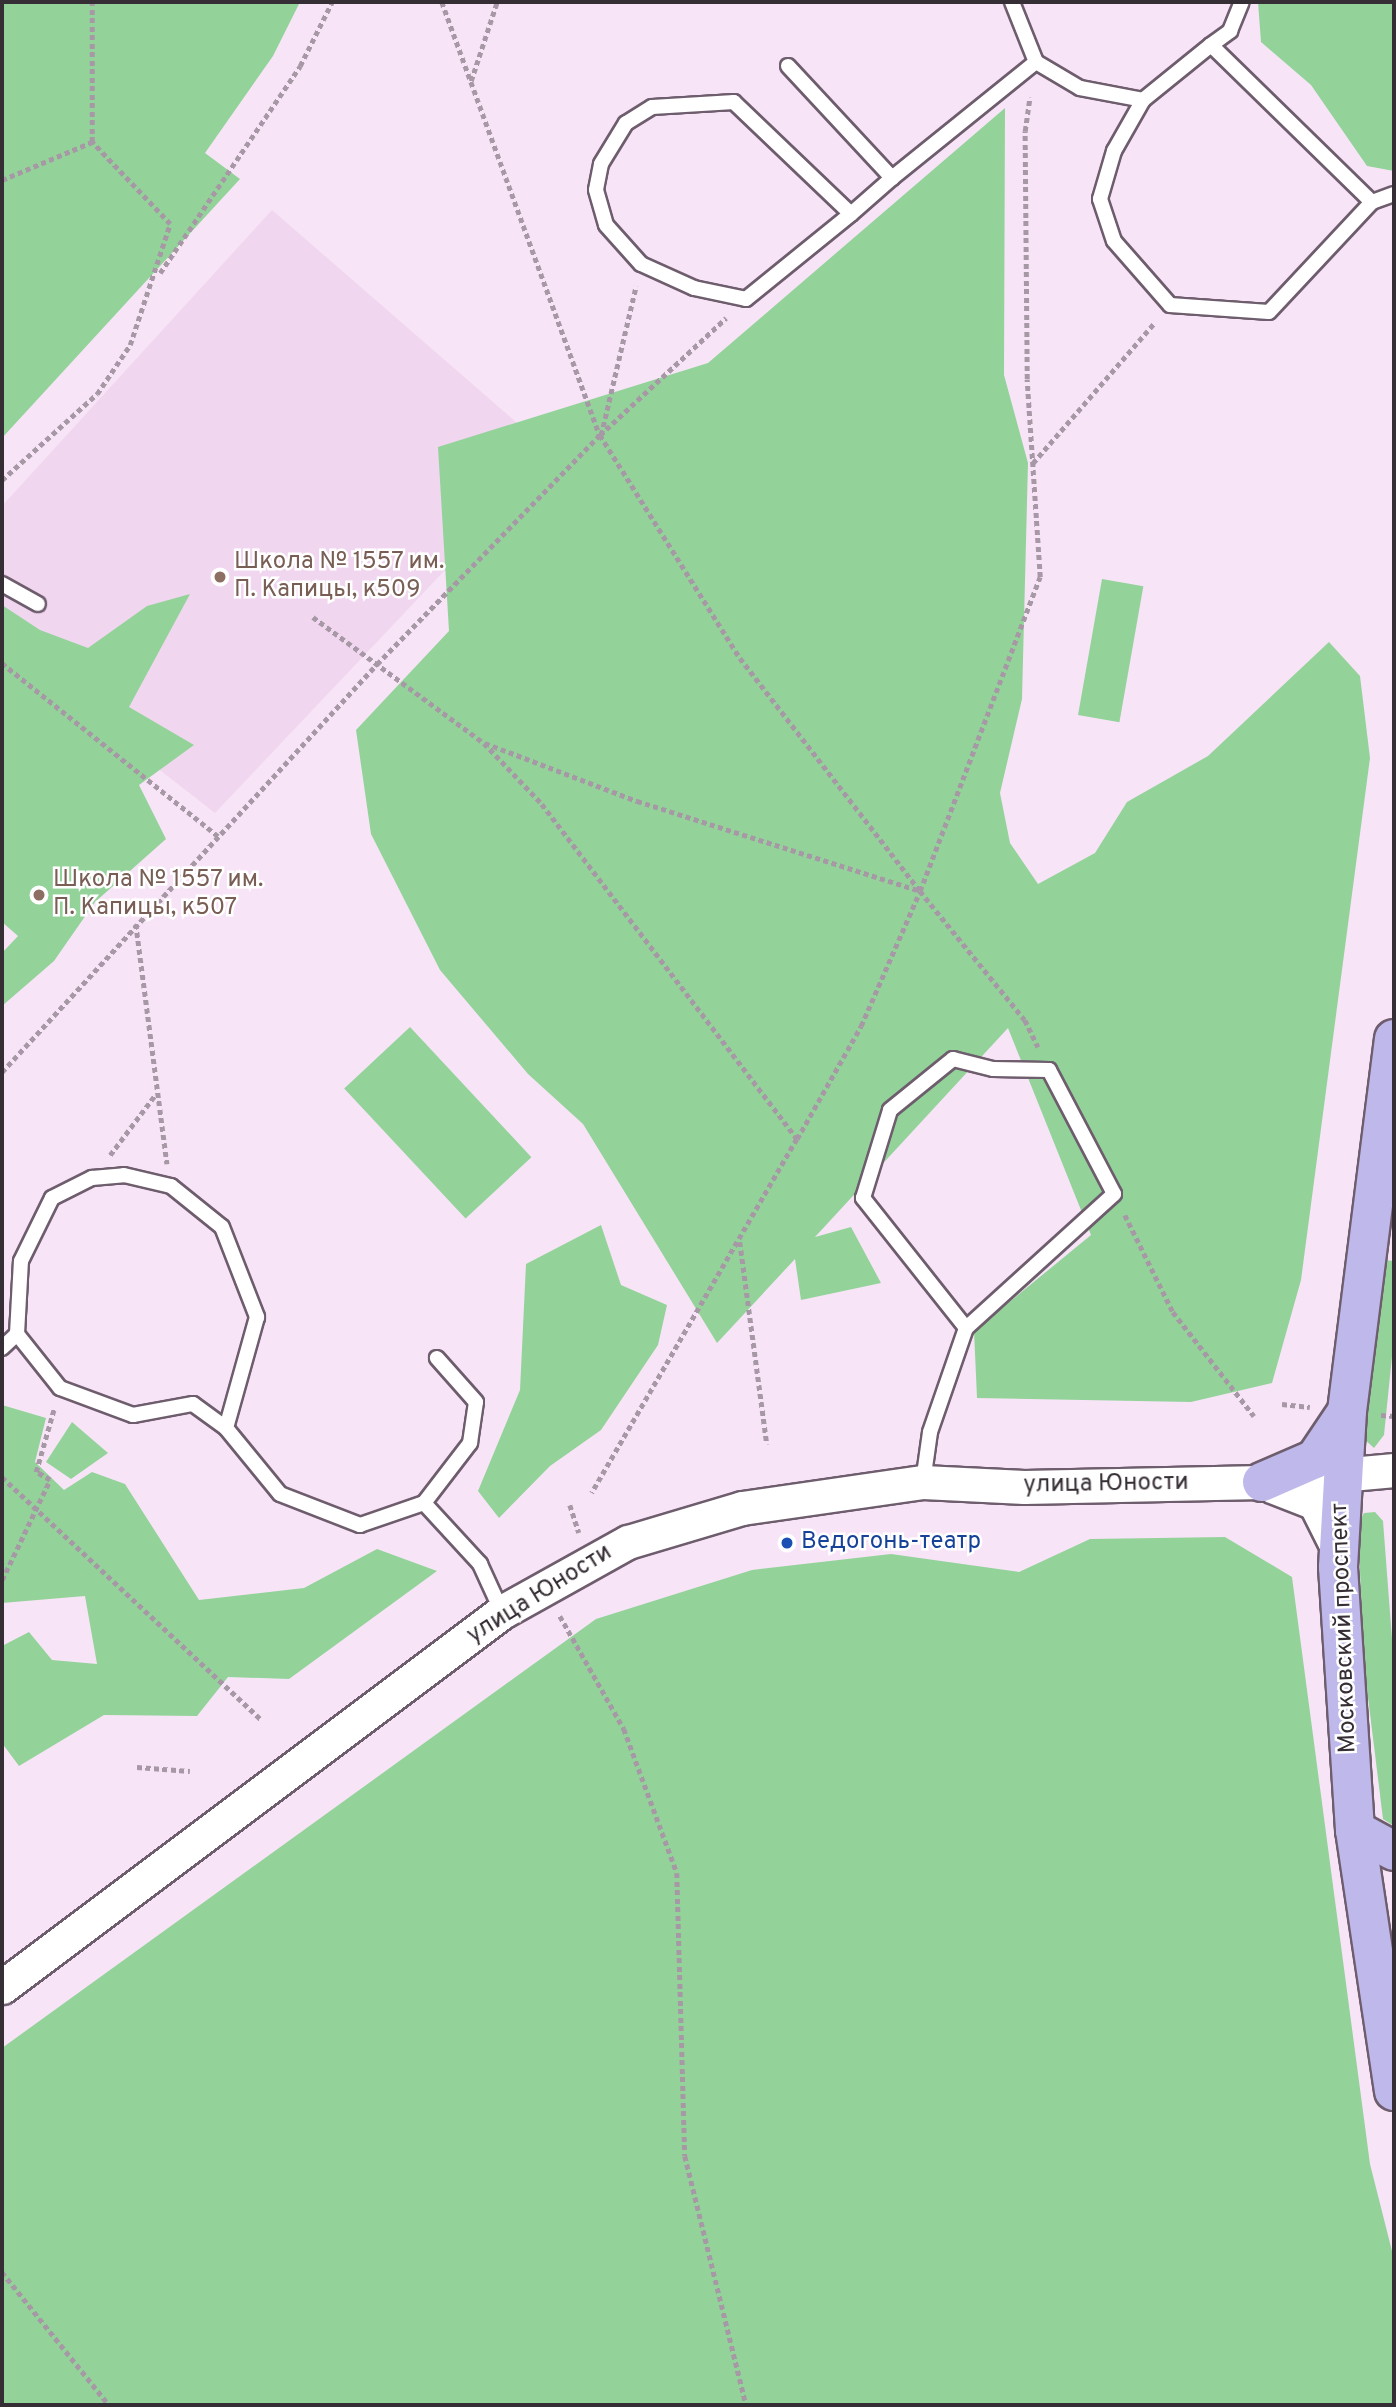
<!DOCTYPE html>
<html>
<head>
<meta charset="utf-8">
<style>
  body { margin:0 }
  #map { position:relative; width:1396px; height:2407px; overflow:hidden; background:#f8e4f7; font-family:Overpass,sans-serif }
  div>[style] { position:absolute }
  .built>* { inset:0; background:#f0d6ee }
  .green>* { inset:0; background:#93d39a; transform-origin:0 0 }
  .path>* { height:4.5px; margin-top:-2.25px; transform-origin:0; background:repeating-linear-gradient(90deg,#a798a6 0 5px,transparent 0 8.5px) }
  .roads { filter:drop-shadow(2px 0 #6e5d6d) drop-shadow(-2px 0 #6e5d6d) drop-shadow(0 2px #6e5d6d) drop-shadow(0 -2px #6e5d6d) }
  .service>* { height:14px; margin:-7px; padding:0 7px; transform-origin:7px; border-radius:7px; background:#fff }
  .tertiary>* { height:33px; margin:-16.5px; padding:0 16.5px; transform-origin:16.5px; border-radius:16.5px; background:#fff }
  .primary>* { height:38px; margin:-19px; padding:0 19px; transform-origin:19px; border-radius:19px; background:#bfb8eb }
  .dots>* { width:19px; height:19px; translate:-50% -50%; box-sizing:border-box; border:4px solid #fff; border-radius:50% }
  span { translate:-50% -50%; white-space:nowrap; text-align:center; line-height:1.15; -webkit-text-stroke:5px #fff; paint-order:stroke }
  .education-label { font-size:24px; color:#785e54 }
  .left { translate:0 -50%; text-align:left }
  .street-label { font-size:24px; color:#362e35 }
  .transit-label { font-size:24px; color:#164399 }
  .frame { position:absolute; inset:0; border:4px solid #362e35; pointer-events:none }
</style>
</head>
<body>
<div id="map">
  <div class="built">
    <div style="clip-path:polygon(272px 210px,554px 455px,215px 813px,2px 647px,2px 506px)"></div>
  </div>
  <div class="green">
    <div style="clip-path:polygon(2px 2px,300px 2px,273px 56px,205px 153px,240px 179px,2px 438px)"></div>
    <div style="clip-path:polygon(1258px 2px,1394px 2px,1394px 171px,1367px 166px,1311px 85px,1261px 42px)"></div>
    <div style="clip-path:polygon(1005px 108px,1004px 375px,1028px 463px,1022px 699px,1000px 793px,1010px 843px,1038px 884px,1095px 853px,1127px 802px,1208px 756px,1329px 642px,1360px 676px,1370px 758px,1301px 1280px,1272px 1383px,1191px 1402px,977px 1398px,974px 1331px,1091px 1235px,1008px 1028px,815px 1237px,851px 1227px,881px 1283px,801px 1300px,795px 1259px,717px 1343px,583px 1124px,528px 1074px,440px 970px,371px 834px,356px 730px,449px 631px,438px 447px,708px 363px)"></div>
    <div style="left:1102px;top:579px;width:42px;height:138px;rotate:10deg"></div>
    <div style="clip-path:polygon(190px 594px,129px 707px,194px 745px,139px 785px,166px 839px,95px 902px,54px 961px,2px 1006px,2px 953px,18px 936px,2px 922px,2px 605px,40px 630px,88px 648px,147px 606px)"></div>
    <div style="left:410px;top:1027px;width:178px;height:90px;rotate:47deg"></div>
    <div style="clip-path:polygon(601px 1225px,621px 1285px,667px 1305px,658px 1345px,601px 1430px,550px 1466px,499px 1518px,478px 1491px,520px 1390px,526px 1264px)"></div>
    <div style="clip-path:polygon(1383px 1260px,1394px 1261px,1394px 1337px,1384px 1435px,1374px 1448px,1363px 1438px)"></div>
    <div style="clip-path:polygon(2px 1405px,46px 1418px,35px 1462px,64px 1490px,92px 1472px,125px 1484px,199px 1600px,304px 1588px,377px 1549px,437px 1571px,289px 1679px,228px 1677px,197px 1716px,104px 1715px,19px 1766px,2px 1743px,2px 1646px,29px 1632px,52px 1660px,97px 1664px,85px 1596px,2px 1603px)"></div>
    <div style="clip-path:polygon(72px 1422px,108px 1453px,71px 1479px,46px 1462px)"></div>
    <div style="clip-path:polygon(1375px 1512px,1383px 1521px,1394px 1665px,1394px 1826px,1383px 1819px,1364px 1665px,1358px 1524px,1364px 1513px)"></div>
    <div style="clip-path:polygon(1225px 1537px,1292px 1577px,1370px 2164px,1394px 2259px,1394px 2405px,2px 2405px,2px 2048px,596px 1619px,752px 1570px,891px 1554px,1019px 1572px,1090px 1539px)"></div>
  </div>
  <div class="path">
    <div style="left:442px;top:2px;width:461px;rotate:70deg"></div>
    <div style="left:600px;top:435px;width:263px;rotate:57.9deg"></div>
    <div style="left:740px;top:658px;width:294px;rotate:52.3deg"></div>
    <div style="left:471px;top:81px;width:83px;rotate:-71.8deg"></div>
    <div style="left:2px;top:180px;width:98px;rotate:-22.9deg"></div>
    <div style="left:160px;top:273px;width:250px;rotate:-55.9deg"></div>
    <div style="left:300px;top:66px;width:72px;rotate:-63.4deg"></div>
    <div style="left:601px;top:435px;width:153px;rotate:-76.8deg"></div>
    <div style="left:1033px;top:463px;width:186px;rotate:-49.1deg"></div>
    <div style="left:2px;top:480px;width:128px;rotate:-42.2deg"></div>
    <div style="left:97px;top:394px;width:59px;rotate:-56deg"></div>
    <div style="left:130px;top:345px;width:127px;rotate:-71.7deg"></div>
    <div style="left:170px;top:224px;width:113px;rotate:-133.6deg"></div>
    <div style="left:92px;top:142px;width:140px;rotate:-90deg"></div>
    <div style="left:313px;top:617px;width:212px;rotate:36.4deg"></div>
    <div style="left:484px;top:743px;width:84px;rotate:46.4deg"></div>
    <div style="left:542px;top:804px;width:421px;rotate:52.7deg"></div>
    <div style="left:797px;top:1139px;width:409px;rotate:120.1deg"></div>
    <div style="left:2px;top:663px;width:277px;rotate:38.7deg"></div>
    <div style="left:485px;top:743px;width:163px;rotate:20.9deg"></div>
    <div style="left:637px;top:801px;width:297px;rotate:17.6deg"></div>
    <div style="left:920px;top:891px;width:166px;rotate:50.9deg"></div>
    <div style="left:1025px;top:1020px;width:30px;rotate:64deg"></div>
    <div style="left:136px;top:924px;width:242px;rotate:82.6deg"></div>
    <div style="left:2px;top:1072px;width:554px;rotate:-47.41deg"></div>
    <div style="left:377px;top:664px;width:320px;rotate:-45.8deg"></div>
    <div style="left:600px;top:435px;width:172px;rotate:-42.9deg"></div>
    <div style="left:797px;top:1139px;width:130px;rotate:-60.5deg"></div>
    <div style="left:861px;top:1026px;width:147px;rotate:-66.4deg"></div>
    <div style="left:920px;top:891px;width:336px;rotate:-69.1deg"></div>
    <div style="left:1040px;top:577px;width:198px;rotate:-93.8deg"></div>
    <div style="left:1027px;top:379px;width:248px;rotate:-90.5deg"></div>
    <div style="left:1025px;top:131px;width:34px;rotate:-82deg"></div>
    <div style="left:110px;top:1155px;width:75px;rotate:-53.1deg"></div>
    <div style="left:1125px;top:1215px;width:108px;rotate:63.7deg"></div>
    <div style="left:1173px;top:1312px;width:132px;rotate:52.1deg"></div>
    <div style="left:740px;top:1242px;width:204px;rotate:82.4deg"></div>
    <div style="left:1282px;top:1404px;width:28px;rotate:6deg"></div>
    <div style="left:1381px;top:1415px;width:13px;rotate:4deg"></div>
    <div style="left:2px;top:1477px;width:354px;rotate:43.1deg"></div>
    <div style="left:570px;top:1505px;width:29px;rotate:72deg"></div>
    <div style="left:2px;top:1580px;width:111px;rotate:-64.4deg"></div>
    <div style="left:50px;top:1480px;width:16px;rotate:-150deg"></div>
    <div style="left:36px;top:1472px;width:66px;rotate:-74.1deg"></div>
    <div style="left:560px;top:1616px;width:130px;rotate:60.5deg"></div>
    <div style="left:624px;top:1729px;width:153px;rotate:69.8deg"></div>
    <div style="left:677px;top:1873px;width:283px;rotate:88.4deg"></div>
    <div style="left:685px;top:2156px;width:256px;rotate:76.2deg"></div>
    <div style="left:137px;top:1767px;width:53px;rotate:4.3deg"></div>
    <div style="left:2px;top:2272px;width:171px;rotate:51.2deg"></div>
  </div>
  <div class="roads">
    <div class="service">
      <div style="left:1012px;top:2px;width:65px;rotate:68.2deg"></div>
      <div style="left:1211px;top:45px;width:24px;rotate:-36deg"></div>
      <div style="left:1230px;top:31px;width:31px;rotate:-68deg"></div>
      <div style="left:788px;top:66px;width:153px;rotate:47.1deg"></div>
      <div style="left:892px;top:178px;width:185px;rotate:-38.9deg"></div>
      <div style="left:1036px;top:62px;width:51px;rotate:30.6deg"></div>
      <div style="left:1080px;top:88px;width:64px;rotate:10.8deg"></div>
      <div style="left:1143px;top:100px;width:87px;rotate:-39deg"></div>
      <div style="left:1211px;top:45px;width:225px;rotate:44.3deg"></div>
      <div style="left:1372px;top:202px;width:23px;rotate:-20deg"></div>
      <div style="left:1143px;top:100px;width:59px;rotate:119.6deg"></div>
      <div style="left:1114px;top:151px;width:50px;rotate:106.3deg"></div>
      <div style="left:1100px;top:199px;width:44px;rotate:71.6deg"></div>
      <div style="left:1114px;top:241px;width:85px;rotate:48.8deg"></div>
      <div style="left:1170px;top:305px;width:99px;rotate:4deg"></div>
      <div style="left:1269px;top:312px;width:151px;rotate:-46.9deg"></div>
      <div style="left:851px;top:214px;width:162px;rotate:-136.3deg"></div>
      <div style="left:734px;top:102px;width:82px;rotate:176.5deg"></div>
      <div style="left:652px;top:107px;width:31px;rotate:148deg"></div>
      <div style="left:626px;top:123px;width:48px;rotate:121.4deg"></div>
      <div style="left:601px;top:164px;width:26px;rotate:101deg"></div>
      <div style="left:596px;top:190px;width:36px;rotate:74deg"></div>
      <div style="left:606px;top:225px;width:52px;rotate:48.1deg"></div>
      <div style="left:641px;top:264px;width:58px;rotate:24.4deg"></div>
      <div style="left:694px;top:288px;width:53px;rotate:11.9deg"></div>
      <div style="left:746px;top:299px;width:135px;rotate:-39deg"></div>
      <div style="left:851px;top:214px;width:55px;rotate:-41.3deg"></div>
      <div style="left:2px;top:584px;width:41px;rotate:29.1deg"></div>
      <div style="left:17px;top:1334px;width:73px;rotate:-86.9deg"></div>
      <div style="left:21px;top:1261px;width:70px;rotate:-63.8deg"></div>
      <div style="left:52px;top:1198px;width:45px;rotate:-26.6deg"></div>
      <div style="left:92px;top:1178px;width:32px;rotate:-5deg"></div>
      <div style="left:124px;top:1175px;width:48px;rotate:13.2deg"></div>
      <div style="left:171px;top:1186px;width:65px;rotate:38.8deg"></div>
      <div style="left:222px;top:1227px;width:97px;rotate:68.7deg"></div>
      <div style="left:257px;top:1317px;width:115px;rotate:105.6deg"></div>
      <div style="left:2px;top:1348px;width:21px;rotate:-43deg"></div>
      <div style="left:17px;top:1334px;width:69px;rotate:51.5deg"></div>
      <div style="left:60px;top:1388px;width:78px;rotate:20.3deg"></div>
      <div style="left:133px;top:1415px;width:61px;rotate:-10.4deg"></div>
      <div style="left:193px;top:1404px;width:41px;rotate:36deg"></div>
      <div style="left:226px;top:1428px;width:85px;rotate:50.7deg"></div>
      <div style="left:280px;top:1494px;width:86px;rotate:21.2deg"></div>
      <div style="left:360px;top:1525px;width:68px;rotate:-19deg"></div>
      <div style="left:424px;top:1503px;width:76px;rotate:-52.5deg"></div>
      <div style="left:470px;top:1443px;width:41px;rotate:-81.7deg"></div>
      <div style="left:476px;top:1402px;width:59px;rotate:-131.6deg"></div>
      <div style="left:923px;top:1482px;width:50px;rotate:-82deg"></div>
      <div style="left:930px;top:1432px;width:110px;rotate:-70.9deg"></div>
      <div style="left:966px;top:1328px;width:166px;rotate:-128.4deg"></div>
      <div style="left:863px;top:1198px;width:92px;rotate:-72.9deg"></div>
      <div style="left:890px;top:1110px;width:81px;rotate:-39deg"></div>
      <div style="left:953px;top:1059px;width:41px;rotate:14deg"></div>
      <div style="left:993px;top:1069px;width:56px;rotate:1deg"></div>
      <div style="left:1049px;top:1070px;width:140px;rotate:62.3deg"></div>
      <div style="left:1114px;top:1194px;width:200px;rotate:137.8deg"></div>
      <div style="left:424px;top:1503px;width:83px;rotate:47.4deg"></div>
      <div style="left:480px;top:1564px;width:53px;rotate:65.4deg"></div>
    </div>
    <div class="tertiary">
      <div style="left:1274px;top:1487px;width:44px;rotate:21.3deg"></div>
      <div style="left:1315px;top:1503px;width:54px;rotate:63.4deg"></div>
      <div style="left:2px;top:1987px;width:625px;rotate:-36.87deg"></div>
      <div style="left:502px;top:1612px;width:144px;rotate:-29.1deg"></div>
      <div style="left:628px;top:1542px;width:119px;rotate:-16.6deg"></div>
      <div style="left:742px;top:1508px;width:183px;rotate:-8.2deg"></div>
      <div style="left:923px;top:1482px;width:101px;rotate:2.8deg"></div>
      <div style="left:1024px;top:1487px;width:238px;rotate:-1.2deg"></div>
      <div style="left:1262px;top:1482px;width:133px;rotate:-5.2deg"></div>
    </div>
    <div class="primary">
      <div style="left:1394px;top:1039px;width:375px;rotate:97.2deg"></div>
      <div style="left:1347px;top:1411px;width:156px;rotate:93.3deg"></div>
      <div style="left:1338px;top:1567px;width:264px;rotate:86.3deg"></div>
      <div style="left:1355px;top:1830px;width:264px;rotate:81.5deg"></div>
      <div style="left:1262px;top:1482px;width:58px;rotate:-23.5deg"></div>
      <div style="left:1315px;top:1459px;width:52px;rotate:-56deg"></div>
      <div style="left:1355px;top:1830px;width:44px;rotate:28.3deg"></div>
    </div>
  </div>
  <div class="dots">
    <div style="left:220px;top:577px;background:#8d6e63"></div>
    <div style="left:39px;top:895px;background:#8d6e63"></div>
    <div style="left:787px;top:1543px;background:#1a4fb4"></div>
  </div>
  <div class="education-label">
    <span class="left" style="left:234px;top:577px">Школа № 1557 им.<br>П. Капицы, к509</span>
    <span class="left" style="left:53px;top:895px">Школа № 1557 им.<br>П. Капицы, к507</span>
  </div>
  <div class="street-label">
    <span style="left:1106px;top:1485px;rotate:-1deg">улица Юности</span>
    <span style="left:540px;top:1595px;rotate:-32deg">улица Юности</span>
    <span style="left:1345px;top:1628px;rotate:-92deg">Московский проспект</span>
  </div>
  <div class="transit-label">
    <span class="left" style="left:801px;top:1543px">Ведогонь-театр</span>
  </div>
  <div class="frame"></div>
</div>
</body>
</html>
